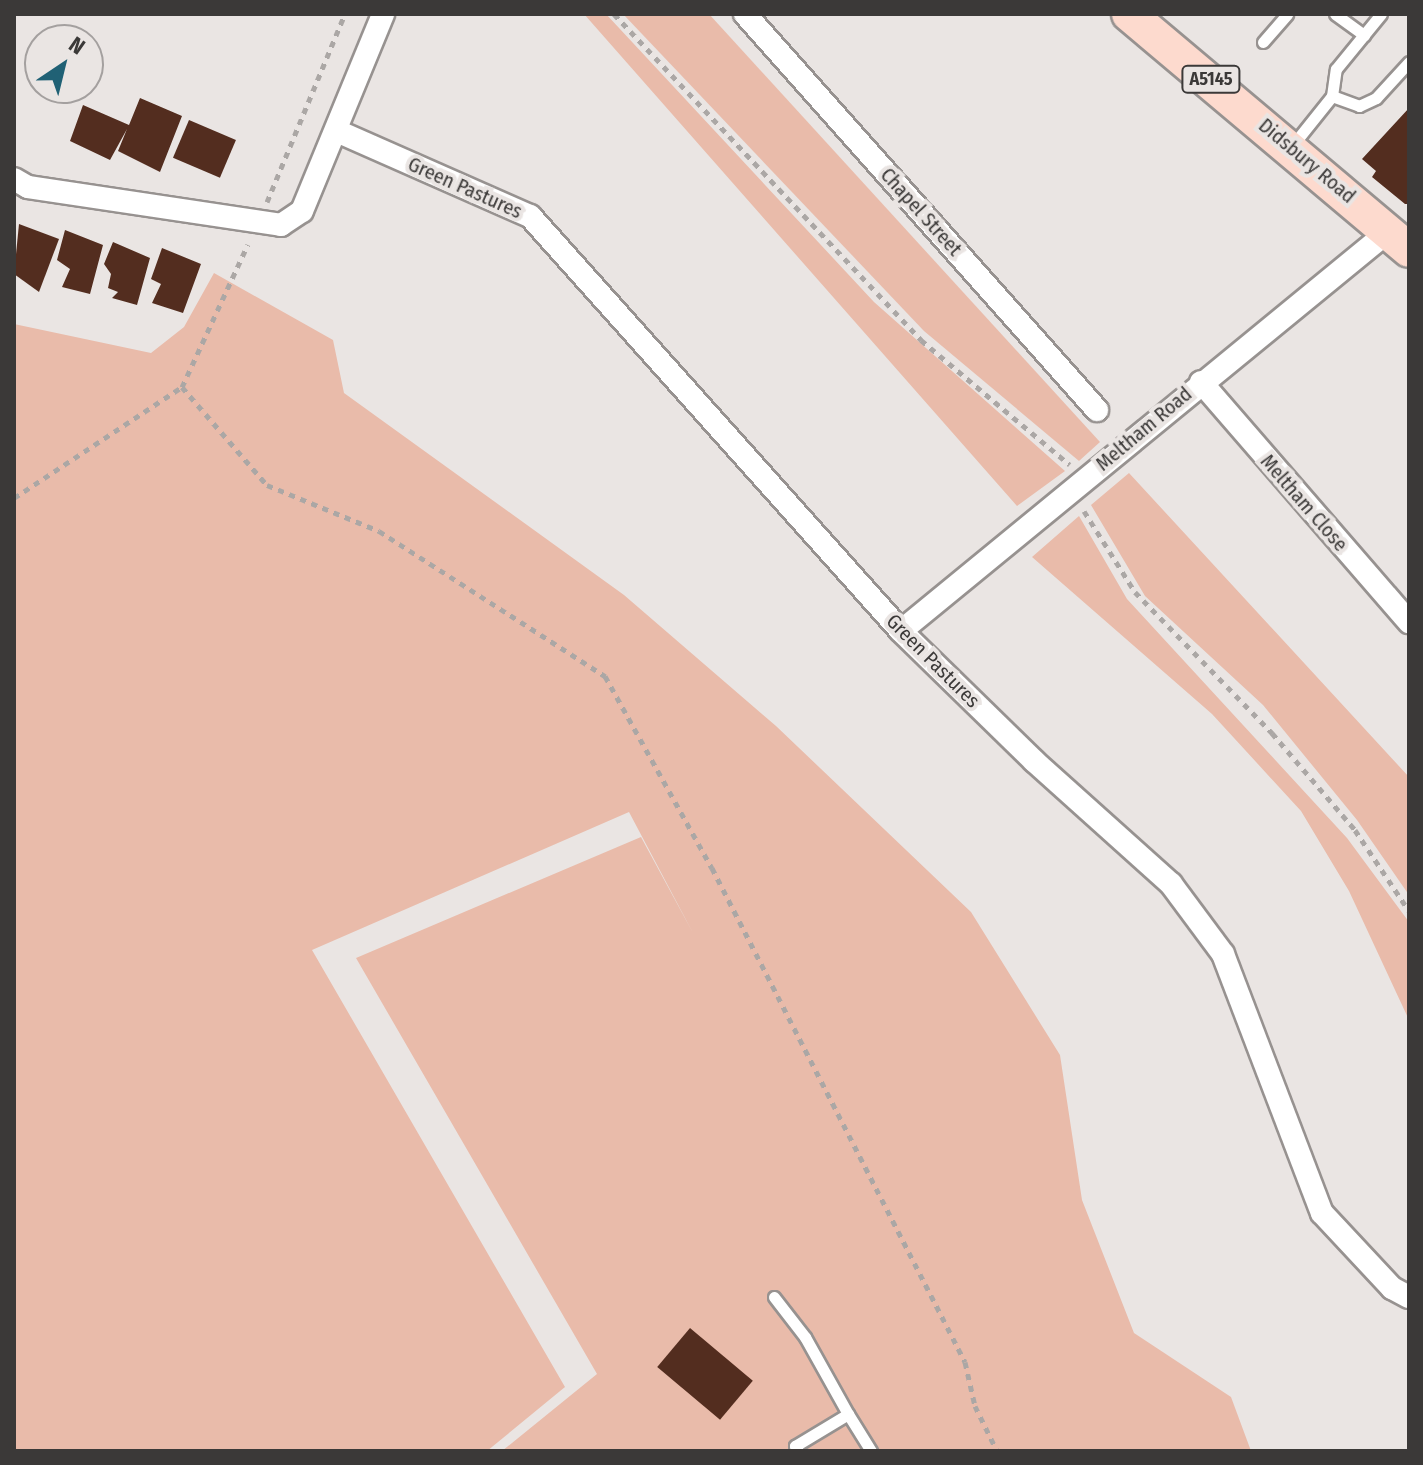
<!DOCTYPE html>
<html>
<head>
<meta charset="utf-8">
<style>
  body { margin:0 }
  #map { position:relative; width:1423px; height:1465px; overflow:hidden; background:#eae5e3; font-family:"Fira Sans Condensed",sans-serif }
  div>[style] { position:absolute }
  .green>* { inset:0; background:#e9bbaa }
  .building>* { inset:0; background:#532d1f; transform-origin:0 0 }
  .path>* { height:5px; margin-top:-2.5px; transform-origin:0; background:repeating-linear-gradient(90deg,#aba7a5 0 6px,transparent 0 12px) }
  .roads { filter:drop-shadow(2px 0 #979290) drop-shadow(-2px 0 #979290) drop-shadow(0 2px #979290) drop-shadow(0 -2px #979290) }
  .service>* { height:11px; margin:-5.5px; padding:0 5.5px; transform-origin:5.5px; border-radius:5.5px; background:#fff }
  .minor>* { height:22px; margin:-11px; padding:0 11px; transform-origin:11px; border-radius:11px; background:#fff }
  .primary>* { height:34px; margin:-17px; padding:0 17px; transform-origin:17px; border-radius:17px; background:#fddace }
  span { translate:-50% -50%; white-space:nowrap; text-align:center; line-height:1.15; -webkit-text-stroke:8px #eae5e3; paint-order:stroke }
  .shield-label span { padding:2px 6px; background:#eae5e3; border:2px solid; border-radius:6px; -webkit-text-stroke-width:0 }
  .shield-label { font-size:18px; color:#3b3938; font-weight:700 }
  .street-label { font-size:20px; color:#3b3938 }
  .frame { position:absolute; inset:0; border:16px solid #3b3938; pointer-events:none }
  .north { position:absolute; left:24px; top:24px; width:80px; height:80px; box-sizing:border-box; background:#eae5e3; border:2px solid #a4a09f; border-radius:50%; rotate:35deg; font-size:22px; font-weight:700; line-height:32px; text-align:center; color:#3b3938 }
  .north::after { content:''; display:block; margin:auto; width:28px; height:36px; background:#206175; clip-path:polygon(50% 0,100% 100%,50% 72%,0 100%) }
</style>
</head>
<body>
<div id="map">
  <div class="green">
    <div style="clip-path:polygon(584px 14px,606px 14px,874px 302px,1065px 471px,1017px 506px)"></div>
    <div style="clip-path:polygon(623px 14px,709px 14px,1100px 442px,1079px 461px,924px 331px)"></div>
    <div style="clip-path:polygon(214px 273px,333px 340px,344px 393px,624px 595px,776px 726px,971px 912px,1060px 1055px,1082px 1200px,1134px 1333px,1231px 1397px,1251px 1451px,502px 1451px,597px 1374px,356px 958px,641px 837px,693px 933px,629px 812px,312px 950px,565px 1387px,487px 1451px,14px 1451px,14px 324px,151px 353px,184px 327px)"></div>
    <div style="clip-path:polygon(1129px 473px,1409px 777px,1409px 895px,1357px 820px,1263px 705px,1145px 596px,1091px 505px)"></div>
    <div style="clip-path:polygon(1079px 516px,1127px 599px,1347px 838px,1409px 922px,1409px 1020px,1349px 891px,1301px 811px,1212px 714px,1032px 557px)"></div>
  </div>
  <div class="building">
    <div style="clip-path:polygon(140px 98px,182px 116px,160px 172px,118px 151px,127px 129px,110px 160px,70px 141px,83px 105px,129px 125px)"></div>
    <div style="clip-path:polygon(1409px 108px,1409px 204px,1405px 204px,1372px 177px,1376px 171px,1362px 159px)"></div>
    <div style="left:189px;top:120px;width:51px;height:41px;rotate:23deg"></div>
    <div style="clip-path:polygon(19px 224px,59px 239px,39px 292px,14px 274px)"></div>
    <div style="clip-path:polygon(65px 230px,103px 245px,90px 294px,62px 287px,70px 269px,57px 260px)"></div>
    <div style="clip-path:polygon(113px 242px,150px 258px,137px 305px,112px 298px,118px 292px,108px 288px,111px 274px,104px 264px)"></div>
    <div style="clip-path:polygon(162px 248px,201px 264px,183px 313px,152px 303px,161px 284px,151px 279px)"></div>
    <div style="left:690px;top:1328px;width:82px;height:51px;rotate:40deg"></div>
  </div>
  <div class="path">
    <div style="left:614px;top:14px;width:448px;rotate:46.7deg"></div>
    <div style="left:921px;top:340px;width:194px;rotate:40deg"></div>
    <div style="left:267px;top:202px;width:204px;rotate:-67.5deg"></div>
    <div style="left:182px;top:387px;width:130px;rotate:49.1deg"></div>
    <div style="left:267px;top:485px;width:121px;rotate:22.3deg"></div>
    <div style="left:379px;top:531px;width:269px;rotate:32.7deg"></div>
    <div style="left:605px;top:676px;width:220px;rotate:60.9deg"></div>
    <div style="left:712px;top:868px;width:555px;rotate:62.88deg"></div>
    <div style="left:965px;top:1362px;width:45px;rotate:77.2deg"></div>
    <div style="left:975px;top:1406px;width:50px;rotate:63.9deg"></div>
    <div style="left:14px;top:498px;width:201px;rotate:-33.5deg"></div>
    <div style="left:182px;top:387px;width:157px;rotate:-65.2deg"></div>
    <div style="left:1084px;top:511px;width:96px;rotate:57.8deg"></div>
    <div style="left:1135px;top:592px;width:197px;rotate:45.8deg"></div>
    <div style="left:1272px;top:733px;width:128px;rotate:49.4deg"></div>
    <div style="left:1355px;top:830px;width:97px;rotate:56.3deg"></div>
  </div>
  <div class="roads">
    <div class="service">
      <div style="left:1335px;top:14px;width:36px;rotate:36deg"></div>
      <div style="left:1263px;top:42px;width:37px;rotate:-49deg"></div>
      <div style="left:1332px;top:96px;width:29px;rotate:20deg"></div>
      <div style="left:1359px;top:106px;width:19px;rotate:-25deg"></div>
      <div style="left:1376px;top:98px;width:49px;rotate:-47.5deg"></div>
      <div style="left:1292px;top:146px;width:64px;rotate:-51.3deg"></div>
      <div style="left:1332px;top:96px;width:27px;rotate:-82deg"></div>
      <div style="left:1336px;top:69px;width:71px;rotate:-50.7deg"></div>
      <div style="left:774px;top:1297px;width:51px;rotate:52.2deg"></div>
      <div style="left:805px;top:1337px;width:88px;rotate:60.8deg"></div>
      <div style="left:798px;top:1451px;width:6px;rotate:-121deg"></div>
      <div style="left:795px;top:1446px;width:62px;rotate:-31.1deg"></div>
      <div style="left:848px;top:1414px;width:44px;rotate:58.1deg"></div>
    </div>
    <div class="minor">
      <div style="left:745px;top:14px;width:530px;rotate:48.37deg"></div>
      <div style="left:337px;top:131px;width:211px;rotate:23.8deg"></div>
      <div style="left:530px;top:216px;width:557px;rotate:48.2deg"></div>
      <div style="left:901px;top:631px;width:186px;rotate:44.3deg"></div>
      <div style="left:1034px;top:761px;width:184px;rotate:41.9deg"></div>
      <div style="left:1171px;top:884px;width:87px;rotate:53.4deg"></div>
      <div style="left:1223px;top:954px;width:277px;rotate:69.1deg"></div>
      <div style="left:1322px;top:1213px;width:103px;rotate:47deg"></div>
      <div style="left:1392px;top:1288px;width:19px;rotate:28deg"></div>
      <div style="left:14px;top:179px;width:16px;rotate:30deg"></div>
      <div style="left:28px;top:187px;width:256px;rotate:8.5deg"></div>
      <div style="left:281px;top:225px;width:25px;rotate:-34deg"></div>
      <div style="left:302px;top:211px;width:213px;rotate:-67.6deg"></div>
      <div style="left:1201px;top:382px;width:318px;rotate:49.1deg"></div>
      <div style="left:901px;top:631px;width:632px;rotate:-39.35deg"></div>
    </div>
    <div class="primary">
      <div style="left:1129px;top:14px;width:366px;rotate:40.1deg"></div>
    </div>
  </div>
  <div class="shield-label">
    <span style="left:1211px;top:79px">A5145</span>
  </div>
  <div class="street-label">
    <span style="left:1307px;top:161px;rotate:40deg">Didsbury Road</span>
    <span style="left:465px;top:188px;rotate:24deg">Green Pastures</span>
    <span style="left:921px;top:212px;rotate:48deg">Chapel Street</span>
    <span style="left:1144px;top:429px;rotate:-40deg">Meltham Road</span>
    <span style="left:1304px;top:503px;rotate:49deg">Meltham Close</span>
    <span style="left:933px;top:661px;rotate:45deg">Green Pastures</span>
  </div>
  <div class="frame"></div>
  <div class="north">N</div>
</div>
</body>
</html>
